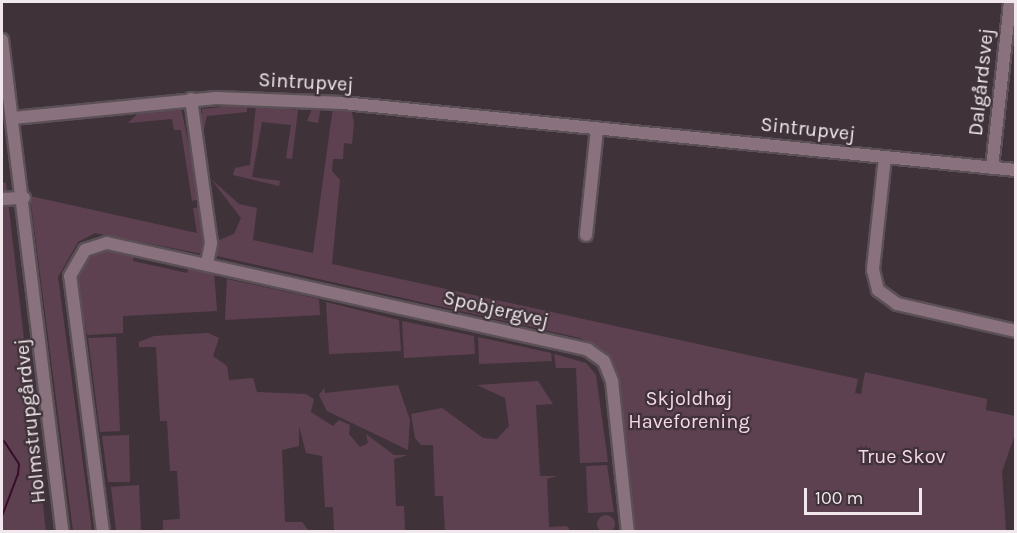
<!DOCTYPE html>
<html>
<head>
<meta charset="utf-8">
<style>
  body { margin:0 }
  #map { position:relative; width:1017px; height:533px; overflow:hidden; background:#3f3339; font-family:Karla,sans-serif }
  div>[style] { position:absolute }
  .green>* { inset:0; background:#5e4151 }
  .round { border-radius:50% }
  .stream>* { height:2px; margin:-1px; padding:0 1px; transform-origin:1px; border-radius:1px; background:#370e28 }
  .roads { filter:drop-shadow(2px 0 #5b5056) drop-shadow(-2px 0 #5b5056) drop-shadow(0 2px #5b5056) drop-shadow(0 -2px #5b5056) }
  .minor>* { height:12px; margin:-6px; padding:0 6px; transform-origin:6px; border-radius:6px; background:#89727e }
  span { translate:-50% -50%; white-space:nowrap; text-align:center; line-height:1.15; -webkit-text-stroke:4.5px #3f3339; paint-order:stroke }
  .street-label { font-size:20px; color:#f0e8ec }
  .park-label { font-size:20px; color:#f7d6e7 }
  .frame { position:absolute; inset:0; border:3px solid #f0e8ec; pointer-events:none }
  .scale { position:absolute; left:804px; top:488px; width:118px; height:27px; box-sizing:border-box; border:3px solid #f0e8ec; border-top:0; padding-left:8px; font-size:18px; line-height:21px; white-space:nowrap; color:#f0e8ec; -webkit-text-stroke:4px #3f3339; paint-order:stroke }
</style>
</head>
<body>
<div id="map">
  <div class="green">
    <div style="clip-path:polygon(247px 104px,247px 112px,207px 116px,202px 137px,202px 109px)"></div>
    <div style="clip-path:polygon(256px 105px,298px 110px,292px 159px,286px 158px,291px 125px,262px 122px,252px 177px,280px 181px,279px 186px,233px 175px,235px 168px,250px 165px)"></div>
    <div style="clip-path:polygon(313px 106px,321px 107px,318px 123px,307px 121px)"></div>
    <div style="clip-path:polygon(333px 107px,351px 109px,354px 122px,352px 144px,344px 143px,343px 159px,333px 159px,332px 171px,340px 180px,332px 264px,858px 379px,855px 393px,861px 394px,865px 372px,987px 399px,986px 410px,1015px 416px,1015px 434px,1002px 472px,1006px 531px,635px 531px,614px 366px,602px 350px,580px 338px,217px 256px,219px 240px,234px 234px,241px 218px,211px 179px,239px 204px,257px 208px,253px 240px,313px 253px)"></div>
    <div style="clip-path:polygon(181px 108px,200px 199px,192px 201px,181px 130px,174px 130px,172px 119px,128px 123px,140px 111px)"></div>
    <div style="clip-path:polygon(2px 182px,6px 183px,46px 531px,2px 532px)"></div>
    <div style="clip-path:polygon(30px 196px,197px 233px,193px 208px,201px 207px,203px 254px,95px 233px,78px 242px,58px 277px,92px 531px,73px 531px)"></div>
    <div style="clip-path:polygon(99px 248px,135px 251px,133px 261px,187px 273px,190px 263px,214px 271px,217px 311px,123px 316px,123px 333px,87px 335px,85px 324px,79px 323px,75px 272px)"></div>
    <div style="clip-path:polygon(227px 279px,319px 299px,320px 315px,225px 320px)"></div>
    <div style="clip-path:polygon(326px 302px,399px 320px,401px 351px,329px 354px)"></div>
    <div style="clip-path:polygon(402px 321px,474px 336px,475px 354px,404px 358px)"></div>
    <div style="clip-path:polygon(208px 333px,219px 338px,213px 356px,227px 366px,229px 380px,253px 378px,257px 392px,306px 394px,314px 399px,311px 412px,333px 426px,339px 420px,350px 425px,349px 434px,360px 447px,368px 443px,366px 434px,394px 455px,408px 455px,394px 459px,396px 506px,404px 506px,405px 531px,334px 531px,333px 507px,325px 507px,322px 456px,306px 453px,299px 426px,299px 446px,282px 450px,285px 522px,302px 522px,309px 531px,163px 531px,163px 520px,180px 519px,177px 471px,170px 471px,167px 421px,160px 421px,156px 347px,139px 347px,139px 342px,154px 336px)"></div>
    <div style="clip-path:polygon(116px 337px,120px 431px,100px 432px,88px 338px)"></div>
    <div style="clip-path:polygon(478px 337px,551px 353px,552px 361px,479px 364px)"></div>
    <div style="clip-path:polygon(554px 354px,586px 363px,596px 375px,608px 462px,580px 463px,576px 368px,556px 368px)"></div>
    <div style="clip-path:polygon(538px 381px,553px 404px,536px 405px,540px 476px,557px 476px,547px 479px,549px 527px,567px 526px,570px 531px,445px 531px,443px 496px,435px 496px,433px 445px,421px 445px,415px 438px,411px 414px,442px 408px,483px 438px,497px 439px,509px 426px,505px 398px,477px 385px)"></div>
    <div style="clip-path:polygon(398px 385px,410px 420px,408px 450px,327px 411px,319px 395px,324px 388px,325px 393px)"></div>
    <div style="clip-path:polygon(129px 435px,130px 482px,108px 482px,102px 436px)"></div>
    <div style="clip-path:polygon(607px 465px,614px 512px,588px 513px,586px 466px)"></div>
    <div style="clip-path:polygon(139px 485px,141px 531px,116px 531px,111px 487px)"></div>
    <div class="round" style="left:597px;top:515px;width:18px;height:18px"></div>
  </div>
  <div class="stream">
    <div style="left:2px;top:516px;width:45px;rotate:-69.1deg"></div>
    <div style="left:18px;top:474px;width:10px;rotate:-84deg"></div>
    <div style="left:19px;top:464px;width:27px;rotate:-123deg"></div>
  </div>
  <div class="roads">
    <div class="minor">
      <div style="left:2px;top:40px;width:496px;rotate:83deg"></div>
      <div style="left:191px;top:99px;width:145px;rotate:82.1deg"></div>
      <div style="left:211px;top:243px;width:21px;rotate:101deg"></div>
      <div style="left:13px;top:118px;width:204px;rotate:-5.6deg"></div>
      <div style="left:216px;top:98px;width:127px;rotate:2.3deg"></div>
      <div style="left:343px;top:103px;width:676px;rotate:5.69deg"></div>
      <div style="left:885px;top:157px;width:114px;rotate:96.1deg"></div>
      <div style="left:873px;top:270px;width:21px;rotate:76deg"></div>
      <div style="left:878px;top:290px;width:24px;rotate:36deg"></div>
      <div style="left:897px;top:304px;width:122px;rotate:12.8deg"></div>
      <div style="left:992px;top:168px;width:167px;rotate:-83.8deg"></div>
      <div style="left:2px;top:199px;width:22px;rotate:-3deg"></div>
      <div style="left:586px;top:235px;width:107px;rotate:-84.1deg"></div>
      <div style="left:103px;top:532px;width:258px;rotate:-97.3deg"></div>
      <div style="left:70px;top:276px;width:30px;rotate:-60deg"></div>
      <div style="left:85px;top:250px;width:23px;rotate:-18deg"></div>
      <div style="left:107px;top:243px;width:493px;rotate:12.5deg"></div>
      <div style="left:588px;top:350px;width:19px;rotate:35deg"></div>
      <div style="left:604px;top:361px;width:22px;rotate:68deg"></div>
      <div style="left:612px;top:381px;width:152px;rotate:84deg"></div>
    </div>
  </div>
  <div class="street-label">
    <span style="left:306px;top:82px;rotate:3deg">Sintrupvej</span>
    <span style="left:981px;top:82px;rotate:-84deg">Dalgårdsvej</span>
    <span style="left:808px;top:129px;rotate:6deg">Sintrupvej</span>
    <span style="left:496px;top:309px;rotate:13deg">Spobjergvej</span>
    <span style="left:30px;top:421px;rotate:-96deg">Holmstrupgårdvej</span>
  </div>
  <div class="park-label">
    <span style="left:689px;top:410px">Skjoldhøj<br>Haveforening</span>
    <span style="left:902px;top:456px">True Skov</span>
  </div>
  <div class="frame"></div>
  <div class="scale">100 m</div>
</div>
</body>
</html>
